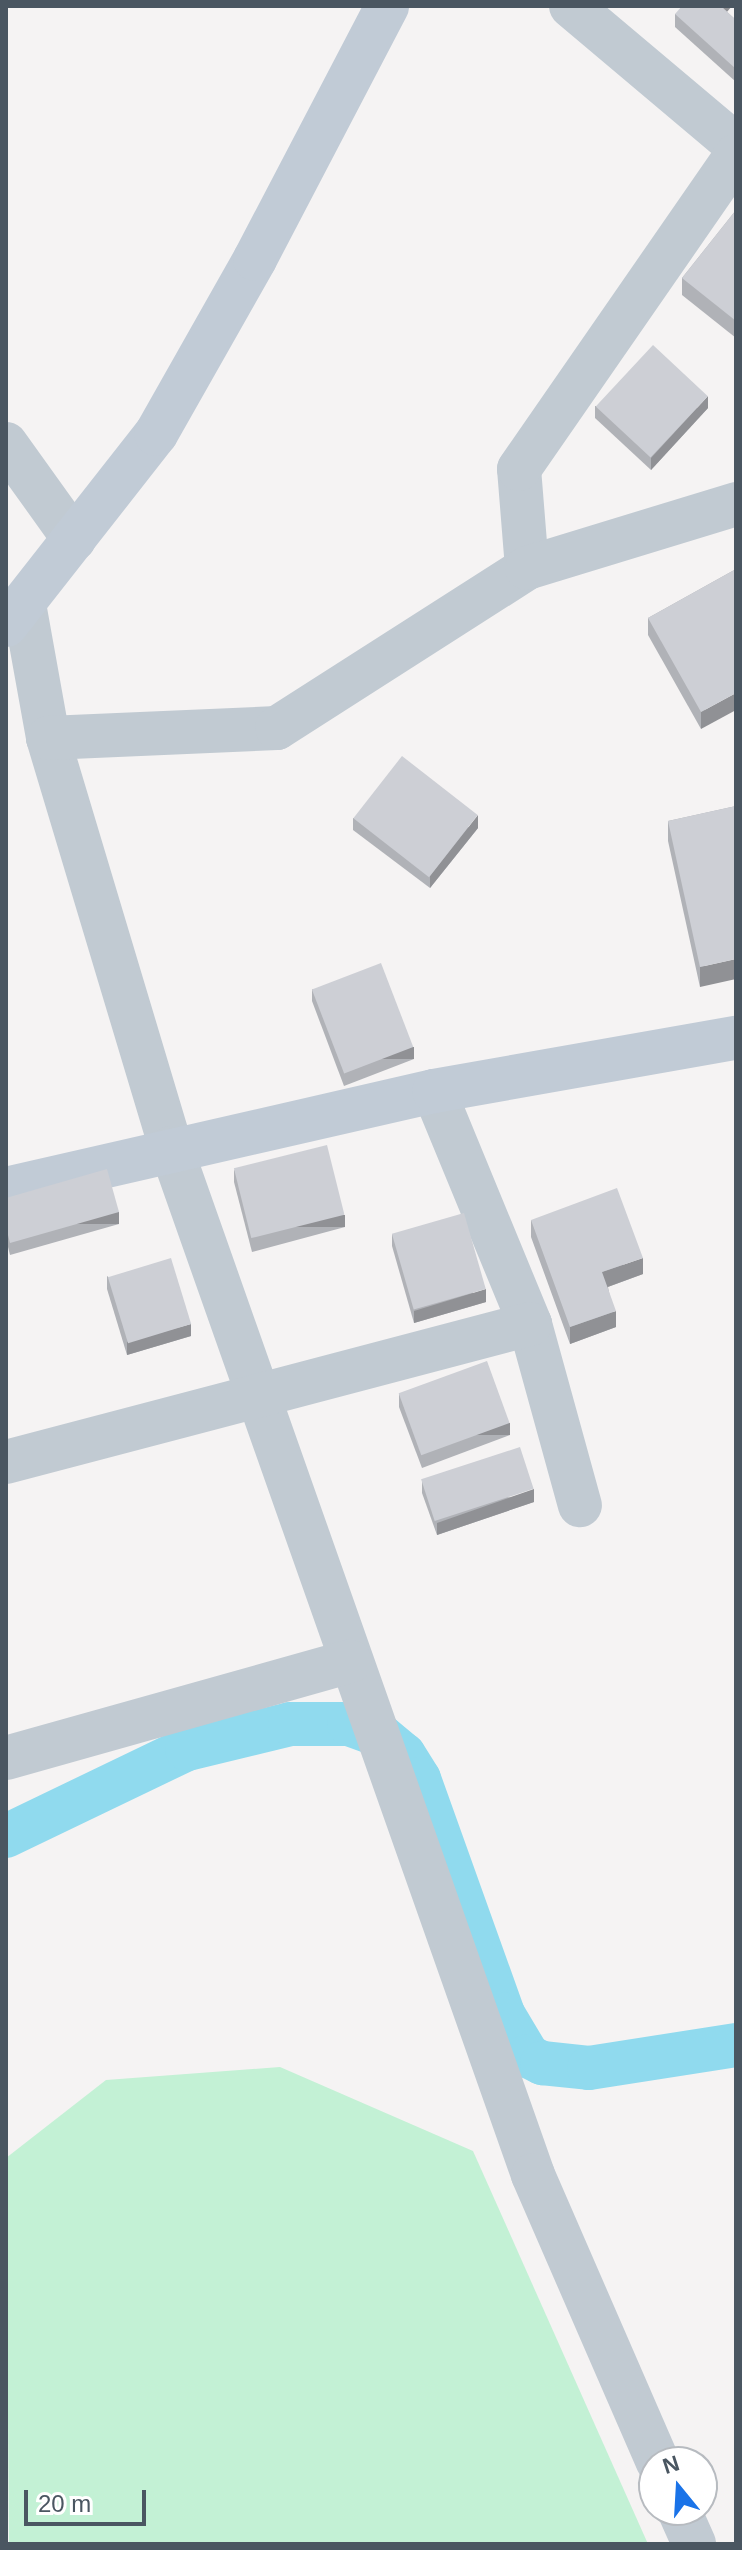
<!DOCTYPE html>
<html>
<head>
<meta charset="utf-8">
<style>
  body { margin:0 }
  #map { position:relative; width:742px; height:2550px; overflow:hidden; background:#f5f3f3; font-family:Arial,sans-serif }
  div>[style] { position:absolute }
  .green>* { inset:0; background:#c3f1d5 }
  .canal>* { height:44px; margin:-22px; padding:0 22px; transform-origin:22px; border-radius:22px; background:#90daee }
  .street>* { height:44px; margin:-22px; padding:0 22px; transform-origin:22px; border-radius:22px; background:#c1cad2 }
  .secondary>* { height:44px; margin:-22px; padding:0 22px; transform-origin:22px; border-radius:22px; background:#c1cbd6 }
  .wall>* { inset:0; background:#b0b2b7 }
  .shaded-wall>* { inset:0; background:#909195; transform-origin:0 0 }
  .building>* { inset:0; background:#cdcfd5; transform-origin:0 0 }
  span { translate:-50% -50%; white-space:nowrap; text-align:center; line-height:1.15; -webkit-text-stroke:7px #fff; paint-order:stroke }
  .frame { position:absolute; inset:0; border:8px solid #4a5661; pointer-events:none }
  .north { position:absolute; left:638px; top:2446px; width:80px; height:80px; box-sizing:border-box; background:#fff; border:2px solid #b7bbc0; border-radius:50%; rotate:342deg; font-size:22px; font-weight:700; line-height:32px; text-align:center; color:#4a5661 }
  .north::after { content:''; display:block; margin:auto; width:28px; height:36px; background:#1a73e8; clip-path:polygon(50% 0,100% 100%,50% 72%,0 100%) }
  .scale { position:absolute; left:24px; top:2490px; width:122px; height:36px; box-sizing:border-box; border:4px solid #4a5661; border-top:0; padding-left:10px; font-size:24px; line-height:28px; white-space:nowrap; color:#4a5661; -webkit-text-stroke:6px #fff; paint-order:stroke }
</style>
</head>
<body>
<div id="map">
  <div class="green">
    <div style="clip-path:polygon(280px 2067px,473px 2151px,648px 2544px,9px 2544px,6px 2158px,106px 2080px)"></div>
  </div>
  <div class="canal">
    <div style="left:6px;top:1836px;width:201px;rotate:-25.7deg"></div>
    <div style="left:187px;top:1749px;width:106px;rotate:-13.6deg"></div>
    <div style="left:290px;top:1724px;width:59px"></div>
    <div style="left:349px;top:1724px;width:33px;rotate:20deg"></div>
    <div style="left:380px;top:1735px;width:31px;rotate:40deg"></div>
    <div style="left:404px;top:1755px;width:28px;rotate:58deg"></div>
    <div style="left:419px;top:1779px;width:250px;rotate:70.3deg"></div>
    <div style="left:503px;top:2014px;width:49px;rotate:59.2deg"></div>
    <div style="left:528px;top:2056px;width:16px;rotate:27deg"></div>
    <div style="left:542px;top:2063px;width:47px;rotate:6.1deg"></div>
    <div style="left:589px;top:2068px;width:149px;rotate:-8.9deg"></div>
  </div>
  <div class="street">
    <div style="left:571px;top:6px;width:216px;rotate:40.1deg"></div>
    <div style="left:6px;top:444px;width:117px;rotate:54.4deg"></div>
    <div style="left:527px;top:568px;width:99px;rotate:-94.6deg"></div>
    <div style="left:519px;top:469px;width:381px;rotate:-55.3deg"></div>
    <div style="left:24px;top:604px;width:136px;rotate:79.8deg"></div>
    <div style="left:48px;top:738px;width:428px;rotate:73.3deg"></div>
    <div style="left:171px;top:1148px;width:1089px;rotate:70.58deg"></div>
    <div style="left:533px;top:2175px;width:313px;rotate:66.5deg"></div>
    <div style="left:48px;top:738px;width:229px;rotate:-2.5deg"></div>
    <div style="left:277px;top:728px;width:297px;rotate:-32.6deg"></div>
    <div style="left:527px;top:568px;width:219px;rotate:-17deg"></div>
    <div style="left:434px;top:1091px;width:252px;rotate:67.6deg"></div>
    <div style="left:530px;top:1324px;width:188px;rotate:74.6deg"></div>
    <div style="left:6px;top:1462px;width:542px;rotate:-14.75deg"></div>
    <div style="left:6px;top:1758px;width:357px;rotate:-15.7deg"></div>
    <div style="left:679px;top:2510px;width:37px;rotate:66deg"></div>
  </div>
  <div class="secondary">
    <div style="left:6px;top:625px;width:243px;rotate:-51.9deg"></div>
    <div style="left:156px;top:434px;width:201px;rotate:-60.5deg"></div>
    <div style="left:255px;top:259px;width:285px;rotate:-62.4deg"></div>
    <div style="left:6px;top:1189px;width:439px;rotate:-12.9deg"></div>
    <div style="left:434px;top:1091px;width:307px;rotate:-10deg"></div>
  </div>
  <div class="wall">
    <div style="clip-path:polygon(727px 12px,736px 20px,736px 82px,675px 27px,675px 14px)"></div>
    <div style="clip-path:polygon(736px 210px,736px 338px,682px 295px,682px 278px)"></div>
    <div style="clip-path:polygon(595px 406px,708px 408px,651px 470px,595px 418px)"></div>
    <div style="clip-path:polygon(736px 569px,701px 729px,648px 635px,648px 618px)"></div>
    <div style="clip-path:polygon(736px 806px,700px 987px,668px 841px,668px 821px)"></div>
    <div style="clip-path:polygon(353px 818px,478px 828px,430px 888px,353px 830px)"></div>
    <div style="clip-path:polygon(312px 989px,414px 1059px,344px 1086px,312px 1001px)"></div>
    <div style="clip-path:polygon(234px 1170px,345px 1227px,252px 1252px,234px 1182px)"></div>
    <div style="clip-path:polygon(6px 1198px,119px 1224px,10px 1255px,6px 1239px)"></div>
    <div style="clip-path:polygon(531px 1220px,643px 1274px,608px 1287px,616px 1327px,570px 1344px,531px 1237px)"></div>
    <div style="clip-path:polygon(392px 1234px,486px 1302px,414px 1323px,392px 1246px)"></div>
    <div style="clip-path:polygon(107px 1276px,191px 1336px,127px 1355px,107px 1289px)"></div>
    <div style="clip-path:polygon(399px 1394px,510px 1435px,422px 1468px,399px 1407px)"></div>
    <div style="clip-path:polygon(422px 1481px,534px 1502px,437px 1535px,422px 1493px)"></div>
  </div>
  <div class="shaded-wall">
    <div style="clip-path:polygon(721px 6px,732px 6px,721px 19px)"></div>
    <div style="clip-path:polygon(708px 396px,708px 408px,651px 470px,651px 458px)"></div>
    <div style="clip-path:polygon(736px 693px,736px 710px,701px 729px,701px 712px)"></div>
    <div style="clip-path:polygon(478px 815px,478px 828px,430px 888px,430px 876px)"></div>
    <div style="clip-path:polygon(736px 959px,736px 979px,700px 987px,700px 967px)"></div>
    <div style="left:414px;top:1047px;width:12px;height:75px;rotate:90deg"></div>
    <div style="left:119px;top:1212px;width:12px;height:113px;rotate:90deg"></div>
    <div style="left:345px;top:1215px;width:12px;height:96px;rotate:90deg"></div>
    <div style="clip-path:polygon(643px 1258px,643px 1274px,602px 1289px,602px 1272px)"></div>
    <div style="clip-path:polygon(486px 1289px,486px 1302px,414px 1323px,414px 1311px)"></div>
    <div style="clip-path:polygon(616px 1311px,616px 1327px,570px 1344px,570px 1327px)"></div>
    <div style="clip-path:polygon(191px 1324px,191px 1336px,127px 1355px,127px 1342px)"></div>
    <div style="left:510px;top:1423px;width:12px;height:94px;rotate:90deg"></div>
    <div style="clip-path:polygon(534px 1489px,534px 1502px,437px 1535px,437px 1523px)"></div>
  </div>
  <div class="building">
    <div style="clip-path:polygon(682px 6px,721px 6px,736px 20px,736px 69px,675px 14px)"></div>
    <div style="clip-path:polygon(736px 210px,736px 321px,682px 278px)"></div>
    <div style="left:653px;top:345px;width:75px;height:84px;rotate:43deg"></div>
    <div style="clip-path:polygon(736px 569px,736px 693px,701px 712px,648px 618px)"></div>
    <div style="left:402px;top:756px;width:96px;height:79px;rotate:38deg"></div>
    <div style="clip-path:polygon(736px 806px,736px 959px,700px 967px,668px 821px)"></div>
    <div style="left:381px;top:963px;width:90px;height:74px;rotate:69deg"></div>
    <div style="left:327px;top:1145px;width:72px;height:96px;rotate:76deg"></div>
    <div style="clip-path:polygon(107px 1169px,119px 1212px,10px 1243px,6px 1227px,6px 1198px)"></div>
    <div style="clip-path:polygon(617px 1188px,643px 1258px,602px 1272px,616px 1311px,570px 1327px,531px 1220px)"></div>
    <div style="left:464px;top:1213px;width:79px;height:75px;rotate:74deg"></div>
    <div style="left:171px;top:1258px;width:69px;height:66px;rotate:73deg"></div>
    <div style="left:487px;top:1361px;width:66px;height:94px;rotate:70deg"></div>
    <div style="left:520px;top:1447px;width:44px;height:104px;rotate:72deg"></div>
  </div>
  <div class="frame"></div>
  <div class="north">N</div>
  <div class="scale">20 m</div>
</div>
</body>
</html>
